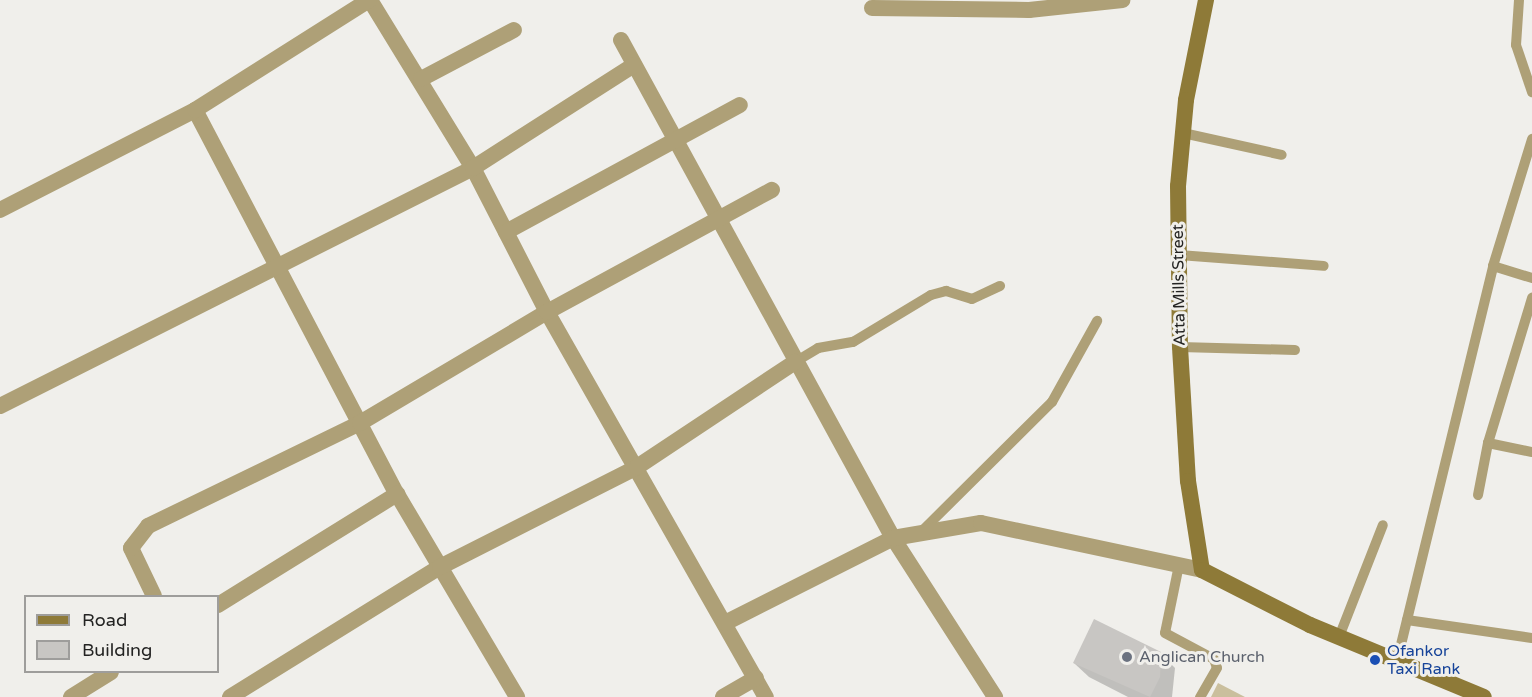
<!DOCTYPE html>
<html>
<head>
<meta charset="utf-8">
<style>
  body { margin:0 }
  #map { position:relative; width:1532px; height:697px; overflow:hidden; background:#f0efeb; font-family:"Varela Round",sans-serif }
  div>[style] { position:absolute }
  .green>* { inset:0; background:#cabf9d }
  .shadow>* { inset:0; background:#0003 }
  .building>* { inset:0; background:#c8c6c3 }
  .service>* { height:10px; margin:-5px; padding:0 5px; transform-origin:5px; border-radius:5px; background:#aea077 }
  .minor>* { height:16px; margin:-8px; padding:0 8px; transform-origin:8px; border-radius:8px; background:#aea077 }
  .secondary>* { height:16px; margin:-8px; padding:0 8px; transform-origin:8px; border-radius:8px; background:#8e7a38 }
  .dots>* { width:16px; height:16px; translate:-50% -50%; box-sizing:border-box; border:3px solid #f0efeb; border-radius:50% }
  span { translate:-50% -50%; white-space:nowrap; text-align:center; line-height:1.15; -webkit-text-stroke:6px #f0efeb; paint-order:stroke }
  .street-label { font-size:16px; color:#232322 }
  .transit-label { font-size:16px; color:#164399 }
  .left { translate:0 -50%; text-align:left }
  .worship-label { font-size:16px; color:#5b616d }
  .legend { position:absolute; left:24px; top:595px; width:195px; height:78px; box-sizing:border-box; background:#f0efeb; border:2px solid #9e9d9b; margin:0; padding:8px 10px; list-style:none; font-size:18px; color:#232322 }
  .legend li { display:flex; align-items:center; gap:12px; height:30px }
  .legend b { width:30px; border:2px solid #9e9d9b }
</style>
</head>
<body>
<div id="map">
  <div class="green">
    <div style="clip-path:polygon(1218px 683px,1245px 697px,1211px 697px)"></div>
  </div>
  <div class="shadow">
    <div style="clip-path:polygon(1160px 653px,1175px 668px,1172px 697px,1128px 697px,1089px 677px,1074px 663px)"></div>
  </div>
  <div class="building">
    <div style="clip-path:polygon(1094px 619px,1161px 652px,1160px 677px,1150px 697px,1073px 663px)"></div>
  </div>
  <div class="service">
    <div style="left:1519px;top:0;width:45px;rotate:93.8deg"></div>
    <div style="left:1516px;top:45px;width:50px;rotate:71.2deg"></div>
    <div style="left:1183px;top:133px;width:101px;rotate:12.5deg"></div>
    <div style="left:1179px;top:255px;width:145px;rotate:4.3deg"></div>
    <div style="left:1493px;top:266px;width:41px;rotate:17.1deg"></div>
    <div style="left:1180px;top:347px;width:115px;rotate:1.5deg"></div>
    <div style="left:795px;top:362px;width:27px;rotate:-31deg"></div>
    <div style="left:818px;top:348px;width:36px;rotate:-10deg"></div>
    <div style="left:853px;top:342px;width:91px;rotate:-31.1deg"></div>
    <div style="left:931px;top:295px;width:16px;rotate:-15deg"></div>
    <div style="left:946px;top:291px;width:27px;rotate:17deg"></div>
    <div style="left:972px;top:299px;width:31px;rotate:-25deg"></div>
    <div style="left:1488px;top:443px;width:152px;rotate:-73.1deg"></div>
    <div style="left:1478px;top:495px;width:53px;rotate:-79.1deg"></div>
    <div style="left:1488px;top:443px;width:45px;rotate:11.6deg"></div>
    <div style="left:923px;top:530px;width:182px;rotate:-44.8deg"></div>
    <div style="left:1052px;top:402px;width:93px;rotate:-60.9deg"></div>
    <div style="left:1179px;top:565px;width:69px;rotate:101.6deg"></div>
    <div style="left:1165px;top:633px;width:55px;rotate:28deg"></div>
    <div style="left:1214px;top:659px;width:9px;rotate:72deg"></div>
    <div style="left:1217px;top:668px;width:34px;rotate:120deg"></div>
    <div style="left:1407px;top:620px;width:126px;rotate:8.2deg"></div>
    <div style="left:1339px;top:637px;width:120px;rotate:-68.6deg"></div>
    <div style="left:1397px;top:661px;width:406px;rotate:-76.3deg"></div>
    <div style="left:1493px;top:266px;width:133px;rotate:-72.9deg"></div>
  </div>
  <div class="minor">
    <div style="left:370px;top:0;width:197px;rotate:58.5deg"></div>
    <div style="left:473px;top:168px;width:162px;rotate:62.8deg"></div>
    <div style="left:547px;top:312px;width:443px;rotate:60.4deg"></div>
    <div style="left:872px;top:8px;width:157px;rotate:0.7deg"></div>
    <div style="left:1029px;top:10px;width:94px;rotate:-6.1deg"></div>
    <div style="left:621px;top:40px;width:567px;rotate:61.36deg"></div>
    <div style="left:893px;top:538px;width:189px;rotate:57.3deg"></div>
    <div style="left:421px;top:79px;width:105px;rotate:-27.8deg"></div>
    <div style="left:195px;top:110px;width:434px;rotate:62.3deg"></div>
    <div style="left:397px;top:494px;width:236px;rotate:59.4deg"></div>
    <div style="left:0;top:210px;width:219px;rotate:-27.1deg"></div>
    <div style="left:195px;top:110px;width:206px;rotate:-32.3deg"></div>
    <div style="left:506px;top:232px;width:266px;rotate:-28.5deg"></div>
    <div style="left:0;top:406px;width:530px;rotate:-26.71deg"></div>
    <div style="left:473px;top:168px;width:191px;rotate:-32.6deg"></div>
    <div style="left:154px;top:596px;width:53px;rotate:-115.6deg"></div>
    <div style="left:131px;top:548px;width:28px;rotate:-52deg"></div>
    <div style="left:148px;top:526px;width:236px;rotate:-25.9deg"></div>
    <div style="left:360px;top:423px;width:217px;rotate:-30.7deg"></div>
    <div style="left:547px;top:312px;width:256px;rotate:-28.5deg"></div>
    <div style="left:218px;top:605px;width:211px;rotate:-31.8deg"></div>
    <div style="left:725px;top:623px;width:188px;rotate:-26.8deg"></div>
    <div style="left:893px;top:538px;width:89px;rotate:-9.7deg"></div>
    <div style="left:981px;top:523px;width:226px;rotate:12deg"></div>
    <div style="left:71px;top:697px;width:47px;rotate:-32deg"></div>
    <div style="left:230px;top:697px;width:247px;rotate:-31.8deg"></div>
    <div style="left:440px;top:567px;width:221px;rotate:-26.9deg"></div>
    <div style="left:637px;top:467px;width:190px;rotate:-33.6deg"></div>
    <div style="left:723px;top:697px;width:38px;rotate:-30deg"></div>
  </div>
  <div class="secondary">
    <div style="left:1206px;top:0;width:102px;rotate:101.3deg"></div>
    <div style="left:1186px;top:100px;width:86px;rotate:95.3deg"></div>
    <div style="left:1178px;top:186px;width:161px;rotate:89.3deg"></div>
    <div style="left:1180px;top:347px;width:134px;rotate:86.6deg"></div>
    <div style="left:1188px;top:481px;width:90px;rotate:81.1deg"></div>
    <div style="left:1202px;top:570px;width:121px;rotate:27deg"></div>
    <div style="left:1310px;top:625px;width:188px;rotate:22.5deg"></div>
  </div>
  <div class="dots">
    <div style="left:1127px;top:657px;background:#6b7280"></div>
    <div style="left:1375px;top:660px;background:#1a4fb4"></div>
  </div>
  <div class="street-label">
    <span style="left:1179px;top:285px;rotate:-91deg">Atta Mills Street</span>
  </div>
  <div class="transit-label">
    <span class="left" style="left:1387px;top:660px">Ofankor<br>Taxi Rank</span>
  </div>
  <div class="worship-label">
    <span class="left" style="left:1139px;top:657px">Anglican Church</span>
  </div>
  <ul class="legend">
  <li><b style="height:8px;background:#8e7a38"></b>Road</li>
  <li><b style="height:16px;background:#c8c6c3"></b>Building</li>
  </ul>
</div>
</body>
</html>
